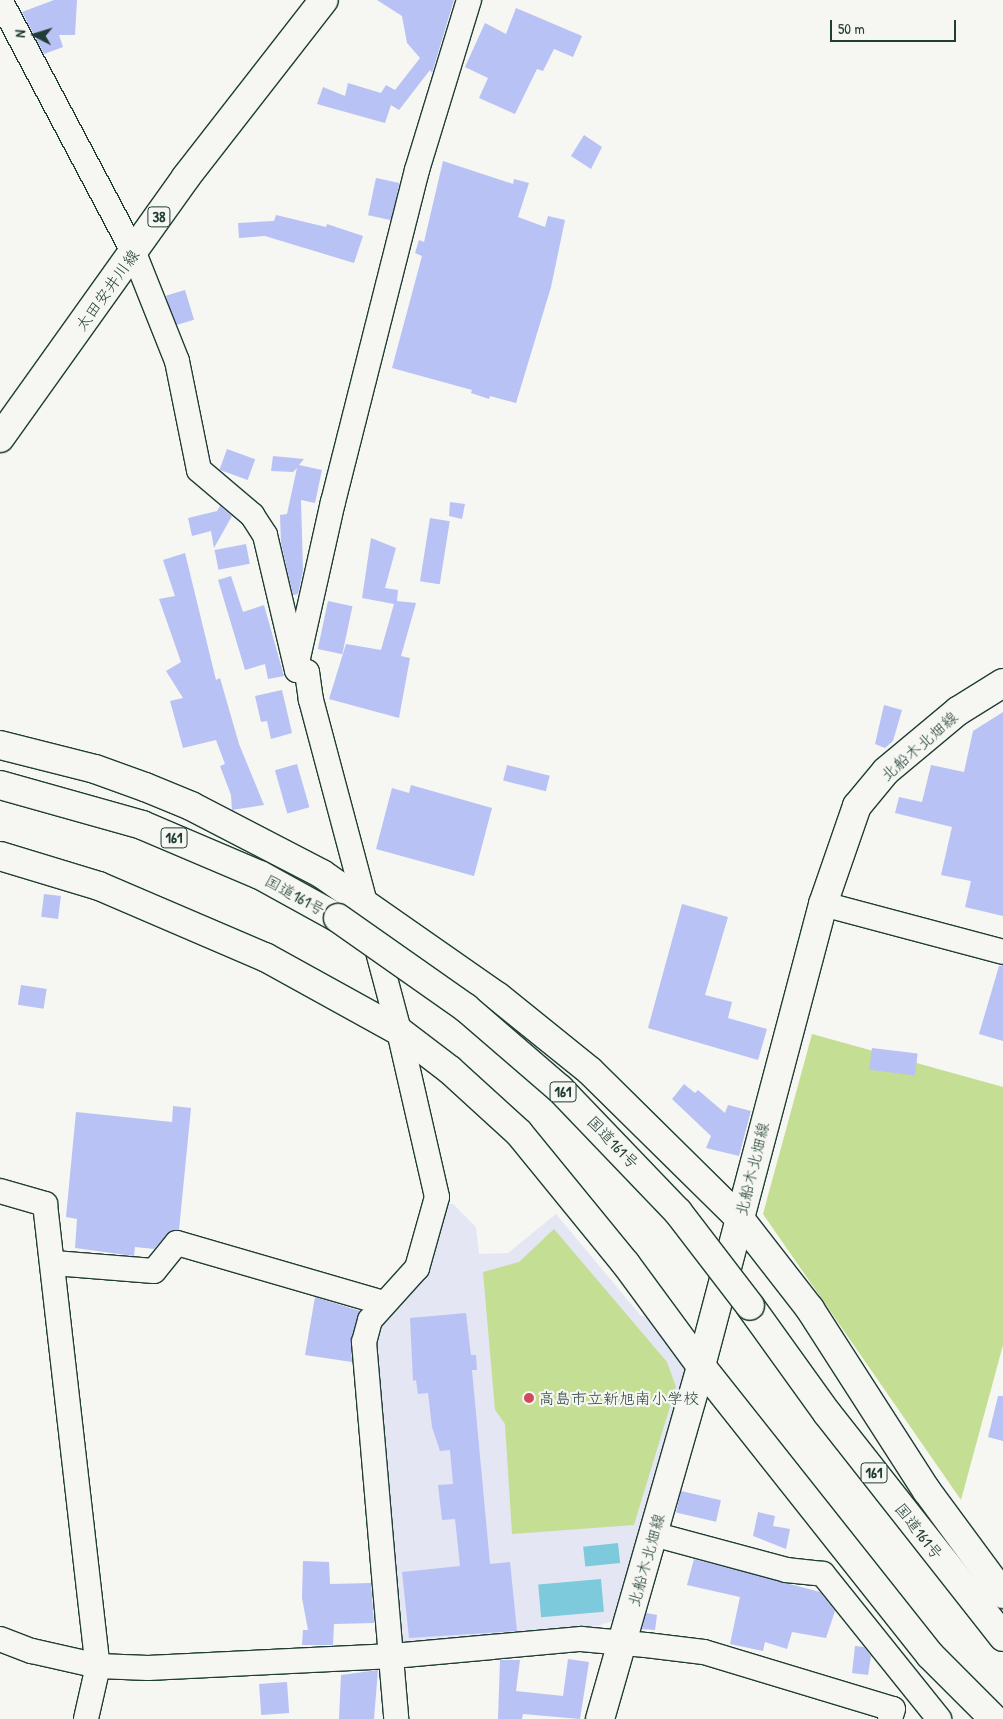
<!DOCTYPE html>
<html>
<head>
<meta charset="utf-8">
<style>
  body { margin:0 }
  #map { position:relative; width:1003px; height:1719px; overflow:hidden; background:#f6f6f2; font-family:"Patrick Hand","Klee One",sans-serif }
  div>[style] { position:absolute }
  .built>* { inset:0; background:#e4e6f3 }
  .green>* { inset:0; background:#c4de94 }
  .water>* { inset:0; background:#7ccadb; transform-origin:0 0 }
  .building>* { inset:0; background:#b9c2f4; transform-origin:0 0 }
  .roads { filter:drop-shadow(1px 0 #1f3d34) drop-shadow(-1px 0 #1f3d34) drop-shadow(0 1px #1f3d34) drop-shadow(0 -1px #1f3d34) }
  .minor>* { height:24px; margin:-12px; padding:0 12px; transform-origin:12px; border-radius:12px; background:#f6f6f2 }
  .major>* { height:28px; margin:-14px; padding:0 14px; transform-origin:14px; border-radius:14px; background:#f6f6f2 }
  .highway>* { height:28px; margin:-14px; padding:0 14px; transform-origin:14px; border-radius:14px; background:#f6f6f2 }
  .bridges { filter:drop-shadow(1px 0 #1f3d34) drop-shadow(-1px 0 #1f3d34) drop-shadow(0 1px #1f3d34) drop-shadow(0 -1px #1f3d34) }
  .highway-bridge>* { height:28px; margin:-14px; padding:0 14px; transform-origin:14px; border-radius:14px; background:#f6f6f2 }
  .dots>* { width:14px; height:14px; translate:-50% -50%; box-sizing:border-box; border:2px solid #f6f6f2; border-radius:50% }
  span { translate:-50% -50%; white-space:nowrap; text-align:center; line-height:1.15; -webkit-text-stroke:4.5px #f6f6f2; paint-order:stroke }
  .shield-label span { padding:1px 4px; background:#f6f6f2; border:1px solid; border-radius:4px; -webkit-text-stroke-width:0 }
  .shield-label { font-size:15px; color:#1f3d34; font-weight:700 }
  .street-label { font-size:16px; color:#1f3d34 }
  .poi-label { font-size:16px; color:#1f3d34 }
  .left { translate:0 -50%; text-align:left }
  .north { position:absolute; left:10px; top:10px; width:50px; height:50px; -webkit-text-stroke:4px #f6f6f2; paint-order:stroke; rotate:275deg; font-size:14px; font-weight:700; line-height:20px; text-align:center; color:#1f3d34 }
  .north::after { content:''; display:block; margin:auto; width:18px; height:22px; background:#1f3d34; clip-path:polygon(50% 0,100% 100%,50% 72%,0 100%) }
  .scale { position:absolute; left:830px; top:20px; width:126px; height:22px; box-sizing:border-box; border:2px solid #1f3d34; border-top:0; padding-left:6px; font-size:15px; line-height:18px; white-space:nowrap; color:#1f3d34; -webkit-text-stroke:4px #f6f6f2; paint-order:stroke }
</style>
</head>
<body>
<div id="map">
  <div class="built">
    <div style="clip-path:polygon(442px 1204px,453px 1204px,476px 1227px,479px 1254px,508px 1253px,556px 1214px,641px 1316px,655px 1317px,687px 1359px,671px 1437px,619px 1619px,587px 1629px,410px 1645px,402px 1642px,395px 1633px,373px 1331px)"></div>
  </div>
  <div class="green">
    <div style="clip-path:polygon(812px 1034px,1003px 1087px,1003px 1345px,961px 1500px,763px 1214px)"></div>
    <div style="clip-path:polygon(554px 1229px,667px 1362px,676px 1387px,634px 1525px,512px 1534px,505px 1424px,495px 1410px,483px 1272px,519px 1262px)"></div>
  </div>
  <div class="water">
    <div style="left:618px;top:1543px;width:20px;height:35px;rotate:84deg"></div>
    <div style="left:601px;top:1579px;width:33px;height:63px;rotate:85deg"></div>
  </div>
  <div class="building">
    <div style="clip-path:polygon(54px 0,77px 0,75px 35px,59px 35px,63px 47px,44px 54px,22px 12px)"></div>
    <div style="clip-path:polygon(377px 0,454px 0,432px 73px,430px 70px,399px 110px,391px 105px,385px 123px,317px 104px,323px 87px,345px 96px,348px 83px,381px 93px,386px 85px,395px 90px,420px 58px,407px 43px,402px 16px)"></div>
    <div style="clip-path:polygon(516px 8px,582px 36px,573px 57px,554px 49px,543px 71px,537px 69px,515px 114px,479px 98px,488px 78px,465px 67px,485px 23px,506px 34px)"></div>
    <div style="clip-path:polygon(584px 135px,602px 147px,591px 169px,571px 156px)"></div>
    <div style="clip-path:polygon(443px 161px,513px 184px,514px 179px,529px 183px,518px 217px,545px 227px,548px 216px,565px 220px,551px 287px,516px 403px,490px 396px,489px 399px,471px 393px,472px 390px,392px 368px,422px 256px,415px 253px,419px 240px,424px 242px)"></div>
    <div style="left:376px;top:178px;width:24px;height:38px;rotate:12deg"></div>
    <div style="clip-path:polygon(276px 215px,326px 227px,327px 224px,363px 236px,354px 263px,265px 236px,239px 238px,238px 223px,274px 221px)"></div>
    <div style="left:185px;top:290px;width:31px;height:20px;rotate:73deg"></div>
    <div style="left:227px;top:449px;width:30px;height:22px;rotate:20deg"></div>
    <div style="clip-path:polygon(273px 456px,304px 459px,299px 465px,322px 470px,315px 503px,301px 500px,303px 571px,298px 594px,293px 595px,281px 543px,280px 515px,287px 514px,297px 468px,293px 472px,271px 471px)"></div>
    <div style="clip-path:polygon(450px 502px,465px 504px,462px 519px,449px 516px)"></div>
    <div style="clip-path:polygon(220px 506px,232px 516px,214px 548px,211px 531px,192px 536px,188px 518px,217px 511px)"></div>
    <div style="left:430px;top:518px;width:20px;height:64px;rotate:9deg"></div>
    <div style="clip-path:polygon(371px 538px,396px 548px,385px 588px,398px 590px,397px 601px,416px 603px,401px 656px,410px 658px,399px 718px,329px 699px,346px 644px,381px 650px,394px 604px,362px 598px)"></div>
    <div style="left:246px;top:544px;width:20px;height:32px;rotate:79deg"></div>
    <div style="clip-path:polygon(185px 553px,216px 680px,220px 678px,239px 744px,264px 805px,232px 810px,231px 795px,220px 766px,225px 764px,216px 740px,183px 748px,170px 701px,183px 698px,166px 671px,181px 662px,159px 599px,175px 596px,163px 560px)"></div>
    <div style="clip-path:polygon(231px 576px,243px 612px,264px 605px,284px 676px,268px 679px,265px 664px,245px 670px,218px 580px)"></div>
    <div style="left:328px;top:601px;width:25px;height:49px;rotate:12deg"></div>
    <div style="clip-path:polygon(282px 690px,292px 733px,271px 739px,267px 721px,261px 722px,255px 696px)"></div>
    <div style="clip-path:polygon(884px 705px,902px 710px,893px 741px,885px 748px,875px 744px)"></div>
    <div style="clip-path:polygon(1003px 712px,1003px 916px,965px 907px,971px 881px,941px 875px,952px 827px,895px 813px,899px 797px,922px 802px,931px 765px,964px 772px,973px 731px)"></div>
    <div style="left:297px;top:764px;width:45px;height:23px;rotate:74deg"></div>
    <div style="left:507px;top:765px;width:44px;height:16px;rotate:14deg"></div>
    <div style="clip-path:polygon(411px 785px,492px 808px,474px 876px,376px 849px,392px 788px,409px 793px)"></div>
    <div style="left:44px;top:894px;width:17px;height:23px;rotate:7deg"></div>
    <div style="clip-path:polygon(682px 904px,728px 917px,705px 995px,732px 1002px,728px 1018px,767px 1029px,758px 1060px,648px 1028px)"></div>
    <div style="clip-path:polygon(999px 966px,1003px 966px,1003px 1041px,979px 1034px)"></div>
    <div style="left:21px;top:985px;width:26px;height:20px;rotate:9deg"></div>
    <div style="left:872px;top:1048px;width:46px;height:22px;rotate:7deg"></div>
    <div style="clip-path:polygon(684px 1084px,695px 1093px,698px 1090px,725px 1113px,728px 1105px,751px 1111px,739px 1156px,706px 1148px,711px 1136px,672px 1099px)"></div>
    <div style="clip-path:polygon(173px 1106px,191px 1108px,179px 1230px,167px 1234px,154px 1249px,135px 1247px,134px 1256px,75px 1248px,77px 1219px,66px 1217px,76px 1112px,172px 1122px)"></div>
    <div style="clip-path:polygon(315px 1297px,360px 1311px,351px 1339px,352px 1362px,305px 1355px)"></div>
    <div style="clip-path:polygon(466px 1313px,471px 1355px,476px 1355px,477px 1370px,472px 1370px,490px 1564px,510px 1562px,517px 1631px,409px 1638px,402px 1572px,460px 1566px,455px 1519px,442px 1520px,438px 1485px,453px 1484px,450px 1450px,440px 1451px,432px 1427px,428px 1393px,418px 1394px,416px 1380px,413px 1381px,410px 1318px)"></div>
    <div style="clip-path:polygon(998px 1396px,1003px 1396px,1003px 1441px,988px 1437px)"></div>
    <div style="left:681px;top:1491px;width:41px;height:22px;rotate:13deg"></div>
    <div style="clip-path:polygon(758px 1512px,775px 1516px,773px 1526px,790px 1529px,786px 1549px,753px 1536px)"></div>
    <div style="clip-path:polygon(694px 1559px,820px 1592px,835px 1611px,826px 1638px,792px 1632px,787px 1649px,765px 1642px,763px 1651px,730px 1644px,740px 1597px,687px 1585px)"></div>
    <div style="clip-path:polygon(303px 1561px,329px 1562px,330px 1584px,371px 1583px,374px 1623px,334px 1624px,333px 1645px,302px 1645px,303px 1630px,308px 1630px,302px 1598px)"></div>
    <div style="clip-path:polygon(646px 1613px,657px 1615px,655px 1630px,642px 1629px)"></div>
    <div style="clip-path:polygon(855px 1646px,864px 1647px,871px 1656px,868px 1675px,852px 1673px)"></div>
    <div style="clip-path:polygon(568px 1659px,589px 1662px,580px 1719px,523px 1714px,522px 1719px,498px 1719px,500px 1660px,520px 1660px,516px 1691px,563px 1696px)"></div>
    <div style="clip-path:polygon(378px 1670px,374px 1719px,339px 1719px,341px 1675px)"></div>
    <div style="left:287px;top:1682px;width:31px;height:28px;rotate:86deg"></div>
  </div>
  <div class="roads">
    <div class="minor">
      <div style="left:0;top:0;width:286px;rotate:62.1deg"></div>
      <div style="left:134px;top:253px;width:116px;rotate:68.3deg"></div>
      <div style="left:177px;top:361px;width:111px;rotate:78.6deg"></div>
      <div style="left:199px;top:470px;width:70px;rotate:40.3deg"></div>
      <div style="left:252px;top:515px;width:24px;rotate:57deg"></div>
      <div style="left:265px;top:535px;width:139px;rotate:76.7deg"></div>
      <div style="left:298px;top:658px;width:160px;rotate:-77.4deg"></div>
      <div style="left:333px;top:502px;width:342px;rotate:-75.8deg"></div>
      <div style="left:417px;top:170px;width:178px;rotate:-73deg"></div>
      <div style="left:297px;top:670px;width:10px;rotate:11deg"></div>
      <div style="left:307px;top:672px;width:28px;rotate:82deg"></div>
      <div style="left:311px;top:700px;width:342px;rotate:75.1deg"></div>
      <div style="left:399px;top:1031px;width:170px;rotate:77.1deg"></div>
      <div style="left:437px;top:1197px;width:74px;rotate:105.7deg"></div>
      <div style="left:417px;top:1268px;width:70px;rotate:132.1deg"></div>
      <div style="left:370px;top:1320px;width:23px;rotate:105deg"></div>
      <div style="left:364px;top:1342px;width:378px;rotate:85.1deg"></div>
      <div style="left:823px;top:904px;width:186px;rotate:14.9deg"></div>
      <div style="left:0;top:1191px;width:47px;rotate:16.1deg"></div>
      <div style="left:45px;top:1204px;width:465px;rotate:83.5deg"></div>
      <div style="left:98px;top:1666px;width:54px;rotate:102.8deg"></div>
      <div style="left:54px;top:1263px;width:100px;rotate:4.6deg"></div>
      <div style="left:154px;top:1271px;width:36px;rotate:-51deg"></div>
      <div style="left:177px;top:1243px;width:215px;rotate:16.2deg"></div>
      <div style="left:653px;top:1534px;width:138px;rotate:15.1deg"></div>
      <div style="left:786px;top:1570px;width:37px;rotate:6deg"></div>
      <div style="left:823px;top:1574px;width:186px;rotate:51.3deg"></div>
      <div style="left:0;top:1639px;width:34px;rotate:21deg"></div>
      <div style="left:32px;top:1651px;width:68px;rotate:12.8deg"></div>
      <div style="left:98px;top:1666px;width:50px;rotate:2.3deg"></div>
      <div style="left:148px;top:1668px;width:245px;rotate:-2.8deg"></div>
      <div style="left:393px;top:1656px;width:189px;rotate:-5.2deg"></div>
      <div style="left:581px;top:1639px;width:65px;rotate:5.3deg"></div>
      <div style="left:646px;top:1645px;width:58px;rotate:6.9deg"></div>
      <div style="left:704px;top:1652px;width:197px;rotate:16.8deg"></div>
      <div style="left:893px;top:1709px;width:10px;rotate:107deg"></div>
    </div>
    <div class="major">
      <div style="left:0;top:438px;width:320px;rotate:-54.5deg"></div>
      <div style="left:186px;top:177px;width:224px;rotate:-52.1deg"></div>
      <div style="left:600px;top:1719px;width:367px;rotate:-74deg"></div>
      <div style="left:701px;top:1366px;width:478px;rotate:-75.2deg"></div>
      <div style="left:823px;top:904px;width:104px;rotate:-70.9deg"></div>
      <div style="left:857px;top:806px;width:45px;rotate:-50.4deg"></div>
      <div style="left:886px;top:771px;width:94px;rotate:-39.8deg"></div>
      <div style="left:958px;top:711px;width:53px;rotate:-31.9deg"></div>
    </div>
    <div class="highway">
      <div style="left:0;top:745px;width:98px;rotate:14.2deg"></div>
      <div style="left:95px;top:769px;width:53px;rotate:19.8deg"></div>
      <div style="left:145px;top:787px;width:50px;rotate:22.4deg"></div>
      <div style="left:191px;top:806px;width:148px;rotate:27.4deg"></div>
      <div style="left:322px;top:874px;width:213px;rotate:34.9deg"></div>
      <div style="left:497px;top:996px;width:119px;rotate:38.9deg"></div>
      <div style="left:590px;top:1071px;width:211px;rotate:44.6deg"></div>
      <div style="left:740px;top:1219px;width:114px;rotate:52.1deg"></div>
      <div style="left:810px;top:1309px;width:216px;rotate:57.3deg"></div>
      <div style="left:927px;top:1491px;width:128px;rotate:53.6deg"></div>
      <div style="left:0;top:785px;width:148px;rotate:15.7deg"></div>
      <div style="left:142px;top:825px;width:128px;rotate:23deg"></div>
      <div style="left:260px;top:875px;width:89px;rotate:28.9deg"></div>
      <div style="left:0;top:856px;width:103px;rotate:16.9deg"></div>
      <div style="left:99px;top:886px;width:181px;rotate:23.2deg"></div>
      <div style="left:265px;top:957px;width:153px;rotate:28.9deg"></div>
      <div style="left:399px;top:1031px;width:64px;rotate:37.4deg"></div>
      <div style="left:450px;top:1070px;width:93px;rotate:42.4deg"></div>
      <div style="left:519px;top:1133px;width:169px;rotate:50.8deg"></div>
      <div style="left:626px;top:1264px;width:127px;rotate:53.7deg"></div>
      <div style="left:701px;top:1366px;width:369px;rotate:51.6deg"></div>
      <div style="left:930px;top:1655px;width:91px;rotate:45deg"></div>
      <div style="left:750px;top:1306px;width:132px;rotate:54.3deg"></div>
      <div style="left:827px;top:1413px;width:285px;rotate:51.8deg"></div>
    </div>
  </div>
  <div class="bridges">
    <div class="highway-bridge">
      <div style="left:338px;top:918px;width:156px;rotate:35.1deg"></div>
      <div style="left:466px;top:1008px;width:124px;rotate:40.8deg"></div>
      <div style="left:560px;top:1089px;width:170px;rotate:46.2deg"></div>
      <div style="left:678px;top:1212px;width:118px;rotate:52.5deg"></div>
    </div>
  </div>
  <div class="dots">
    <div style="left:529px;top:1398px;background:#d1495b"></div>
  </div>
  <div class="shield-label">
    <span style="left:159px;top:217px">38</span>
    <span style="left:174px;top:838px">161</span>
    <span style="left:563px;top:1092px">161</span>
    <span style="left:874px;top:1473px">161</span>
  </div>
  <div class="street-label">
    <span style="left:107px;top:290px;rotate:-54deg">太田安井川線</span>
    <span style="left:919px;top:746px;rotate:-41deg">北船木北畑線</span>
    <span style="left:295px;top:895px;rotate:29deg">国道161号</span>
    <span style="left:613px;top:1142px;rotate:46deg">国道161号</span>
    <span style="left:752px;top:1169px;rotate:-76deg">北船木北畑線</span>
    <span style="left:919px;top:1531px;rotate:52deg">国道161号</span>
    <span style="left:646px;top:1560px;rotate:-74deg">北船木北畑線</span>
  </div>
  <div class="poi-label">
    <span class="left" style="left:539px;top:1398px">高島市立新旭南小学校</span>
  </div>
  <div class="north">N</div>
  <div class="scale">50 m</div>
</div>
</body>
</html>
